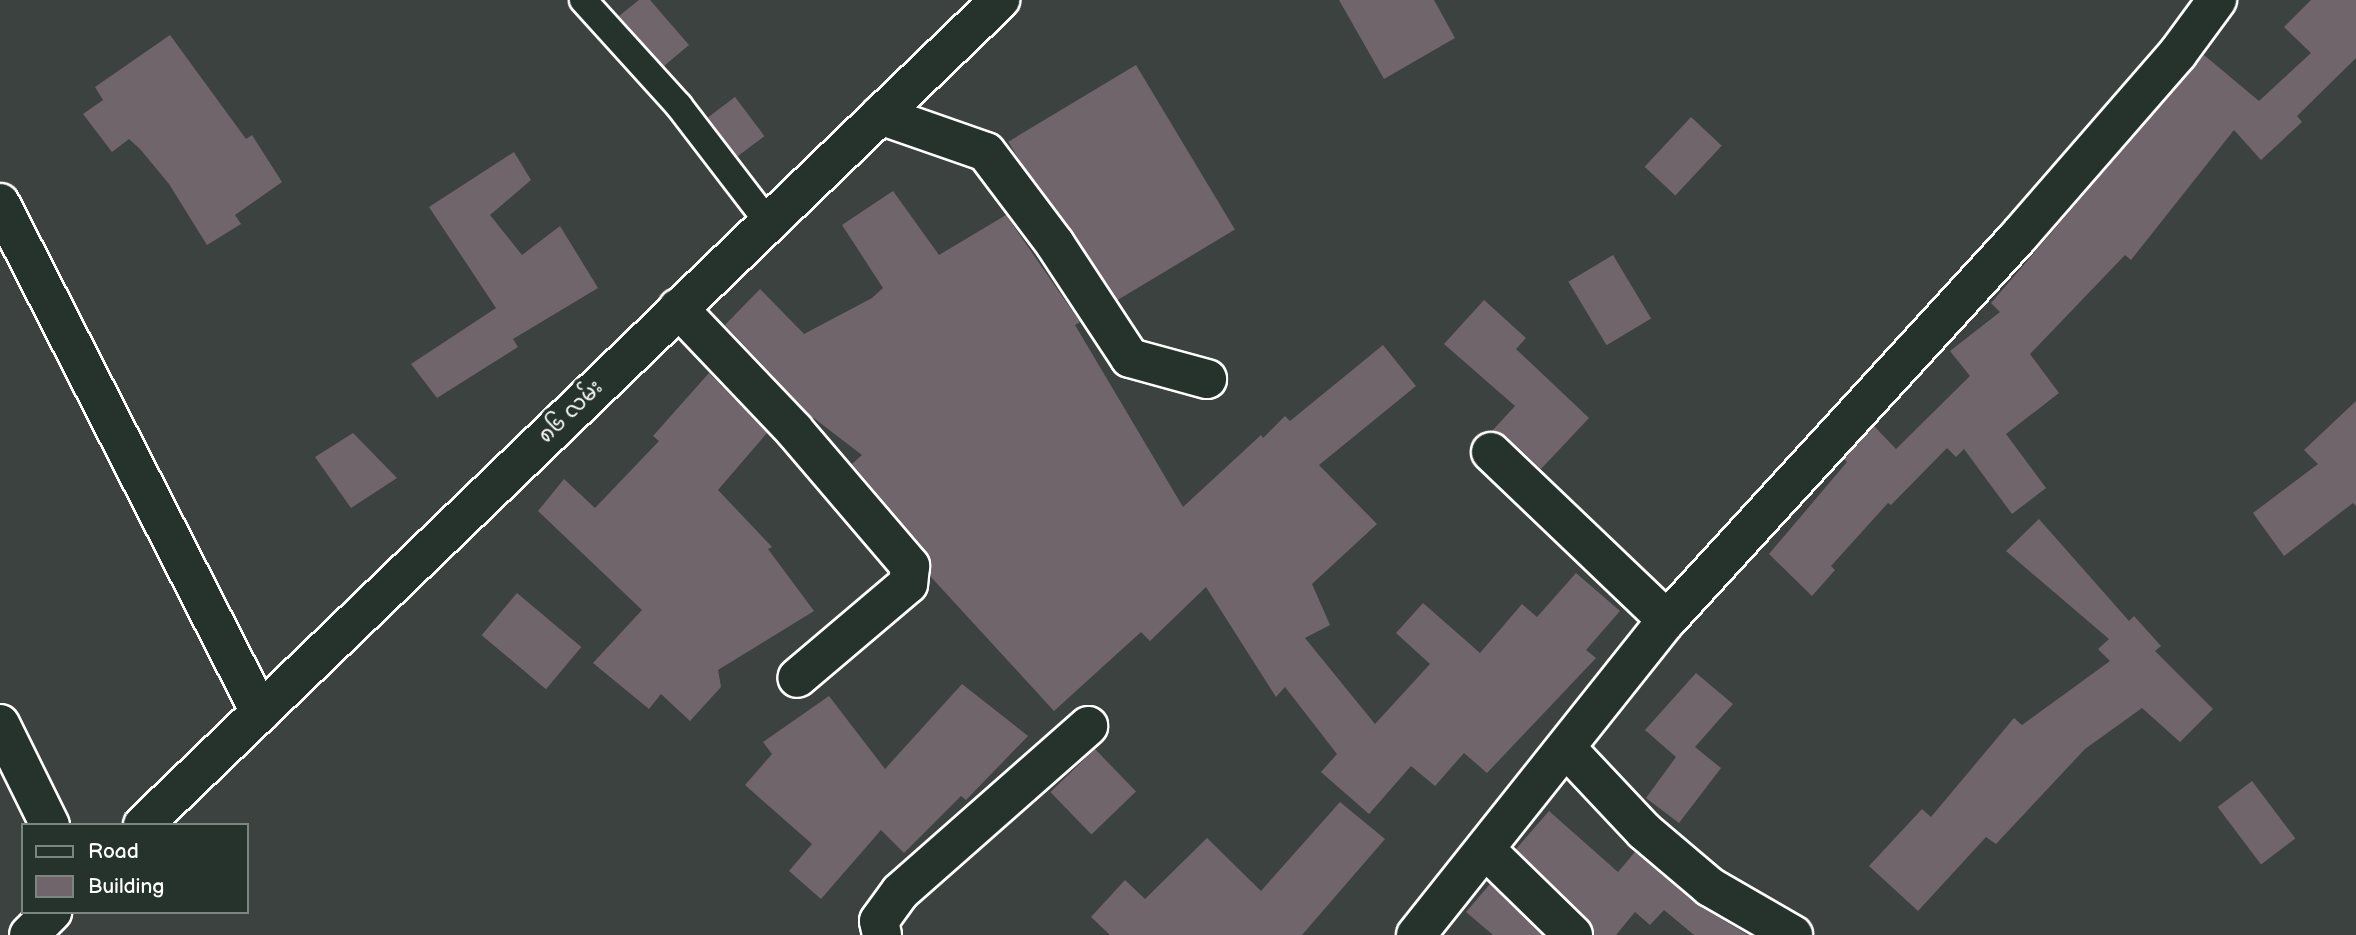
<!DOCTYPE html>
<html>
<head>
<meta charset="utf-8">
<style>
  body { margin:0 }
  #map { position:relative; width:2356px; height:935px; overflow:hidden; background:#3c423f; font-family:"Balsamiq Sans","Noto Sans Myanmar",sans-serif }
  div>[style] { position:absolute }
  .building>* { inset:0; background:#70656a; transform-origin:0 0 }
  .roads { filter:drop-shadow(2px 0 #fff) drop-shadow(-2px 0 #fff) drop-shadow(0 2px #fff) drop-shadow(0 -2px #fff) }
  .lane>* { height:26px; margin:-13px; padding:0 13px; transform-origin:13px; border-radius:13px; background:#26332d }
  .street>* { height:38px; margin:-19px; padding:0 19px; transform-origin:19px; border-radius:19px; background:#26332d }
  .secondary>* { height:38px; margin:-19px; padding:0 19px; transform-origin:19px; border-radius:19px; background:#26332d }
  span { translate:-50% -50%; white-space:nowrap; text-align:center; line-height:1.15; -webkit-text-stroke:7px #26332d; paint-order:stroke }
  .street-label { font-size:21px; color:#fff }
  .legend { position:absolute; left:21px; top:823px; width:228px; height:91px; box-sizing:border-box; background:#26332d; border:2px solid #7d8581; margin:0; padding:9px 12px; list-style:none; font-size:21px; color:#fff }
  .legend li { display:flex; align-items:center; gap:14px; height:35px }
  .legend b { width:35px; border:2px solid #7d8581 }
</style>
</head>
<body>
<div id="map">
  <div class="building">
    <div style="clip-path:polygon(639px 0,650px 0,689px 45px,664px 66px,619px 16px)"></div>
    <div style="clip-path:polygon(1339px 0,1434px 0,1455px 38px,1384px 79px)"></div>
    <div style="clip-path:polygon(2311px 0,2356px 0,2356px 58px,2297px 116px,2302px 122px,2261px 160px,2234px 130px,2131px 260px,2125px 255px,2030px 354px,2059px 393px,2006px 434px,2046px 488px,2012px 514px,1964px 449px,1956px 457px,1947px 448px,1891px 505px,1888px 503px,1831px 566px,1835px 570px,1812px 596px,1769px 554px,1847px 462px,1844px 459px,1874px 426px,1896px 449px,1970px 376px,1950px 351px,2000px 312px,1991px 303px,2204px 55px,2259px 101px,2311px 53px,2284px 27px)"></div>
    <div style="clip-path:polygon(170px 35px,246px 139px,252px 135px,282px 182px,235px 215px,241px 224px,207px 245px,169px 184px,140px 149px,129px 139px,112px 152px,83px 114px,103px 100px,95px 87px)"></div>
    <div style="left:1136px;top:65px;width:192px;height:149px;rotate:59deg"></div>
    <div style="left:735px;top:97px;width:49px;height:34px;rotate:53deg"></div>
    <div style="left:1691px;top:117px;width:42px;height:68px;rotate:43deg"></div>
    <div style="clip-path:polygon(514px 152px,531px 180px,490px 215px,522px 255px,560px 226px,598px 288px,513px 339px,518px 347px,437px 398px,411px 364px,496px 308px,429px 207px)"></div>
    <div style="clip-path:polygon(893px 191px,939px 255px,1006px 215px,1080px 322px,1075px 325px,1183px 507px,1261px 435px,1263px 438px,1285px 416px,1290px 421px,1383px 345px,1416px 386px,1319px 465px,1377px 524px,1312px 584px,1330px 625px,1305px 638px,1375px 724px,1430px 664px,1396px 633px,1423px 603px,1480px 653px,1522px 604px,1537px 617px,1576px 573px,1620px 611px,1586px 650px,1596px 658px,1487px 773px,1464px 753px,1435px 786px,1411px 766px,1369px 814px,1321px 772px,1337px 754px,1285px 687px,1276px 697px,1206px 587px,1150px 641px,1141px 632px,1054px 711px,931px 577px,927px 552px,852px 464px,862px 455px,811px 416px,725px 325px,760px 289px,804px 334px,872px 298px,883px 288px,842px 225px)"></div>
    <div style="left:1613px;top:255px;width:74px;height:52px;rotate:59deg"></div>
    <div style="clip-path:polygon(1484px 300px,1526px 338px,1516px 349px,1589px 418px,1541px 469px,1506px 436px,1492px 431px,1515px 406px,1444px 344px)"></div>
    <div style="clip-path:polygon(709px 373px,767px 433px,718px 490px,772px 547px,768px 549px,814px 611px,718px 670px,721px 687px,690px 721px,661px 694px,649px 709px,593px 663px,642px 610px,538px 511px,564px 479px,595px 508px,659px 441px,653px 436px)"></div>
    <div style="clip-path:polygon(2356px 401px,2356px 506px,2353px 503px,2284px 556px,2253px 513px,2318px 464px,2304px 450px)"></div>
    <div style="clip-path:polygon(353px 433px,397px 478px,351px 508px,315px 457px)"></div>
    <div style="clip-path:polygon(2039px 519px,2129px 621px,2134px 616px,2161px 646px,2155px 651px,2213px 709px,2180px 742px,2142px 708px,2085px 749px,1996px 844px,1986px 837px,1918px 911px,1869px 866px,1922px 809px,1931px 817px,2014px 718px,2022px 725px,2110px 661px,2098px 649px,2109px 639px,2006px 551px)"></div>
    <div style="left:517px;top:593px;width:84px;height:55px;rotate:40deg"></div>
    <div style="clip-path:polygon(1696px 673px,1733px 704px,1695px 747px,1721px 768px,1679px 823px,1646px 798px,1676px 757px,1645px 730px)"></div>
    <div style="clip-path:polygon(962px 684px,1028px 736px,966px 800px,961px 796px,904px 853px,881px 830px,821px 899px,789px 871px,812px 844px,745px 785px,772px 754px,763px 742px,829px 696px,885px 769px)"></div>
    <div style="left:1095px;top:749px;width:59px;height:62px;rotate:46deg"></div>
    <div style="left:2252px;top:781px;width:72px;height:43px;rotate:53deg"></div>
    <div style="clip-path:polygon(1340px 802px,1385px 839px,1302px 935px,1110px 935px,1091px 917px,1125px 880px,1145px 899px,1207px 838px,1261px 891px)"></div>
    <div style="clip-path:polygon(1549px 811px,1618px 872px,1635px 852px,1696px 904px,1748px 935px,1694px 935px,1664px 910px,1650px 925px,1635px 912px,1616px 935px,1594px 935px,1588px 919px,1516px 849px)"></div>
    <div style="clip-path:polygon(1490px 884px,1542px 935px,1493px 935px,1466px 912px)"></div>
  </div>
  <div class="roads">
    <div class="lane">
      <div style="left:583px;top:0;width:143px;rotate:47.8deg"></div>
      <div style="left:679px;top:106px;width:146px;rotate:52.5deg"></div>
    </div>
    <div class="street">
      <div style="left:880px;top:115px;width:112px;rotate:19.2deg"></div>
      <div style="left:986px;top:152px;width:115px;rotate:53.1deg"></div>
      <div style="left:1055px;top:244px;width:136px;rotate:56.7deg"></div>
      <div style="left:1130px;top:358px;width:80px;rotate:15.3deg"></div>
      <div style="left:0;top:203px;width:572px;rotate:62.94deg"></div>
      <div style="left:678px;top:308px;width:168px;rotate:46.4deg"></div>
      <div style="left:794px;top:430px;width:179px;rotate:49.5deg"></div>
      <div style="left:910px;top:566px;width:18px;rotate:96deg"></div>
      <div style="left:908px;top:584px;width:145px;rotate:139.7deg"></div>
      <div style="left:1491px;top:452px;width:243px;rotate:43.7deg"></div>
      <div style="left:0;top:724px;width:113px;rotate:63.7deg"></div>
      <div style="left:1566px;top:748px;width:114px;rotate:46.8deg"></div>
      <div style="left:1644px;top:831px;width:87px;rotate:40.3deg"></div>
      <div style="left:1710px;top:887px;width:96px;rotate:30deg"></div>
      <div style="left:1485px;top:849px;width:123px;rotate:44.3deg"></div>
      <div style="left:882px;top:935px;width:14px;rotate:-102deg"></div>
      <div style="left:879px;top:921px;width:36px;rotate:-54deg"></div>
      <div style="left:900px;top:892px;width:251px;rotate:-41.4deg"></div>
      <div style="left:1416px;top:935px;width:403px;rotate:-51.5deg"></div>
      <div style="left:1667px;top:620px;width:521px;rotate:-47.49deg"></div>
      <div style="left:2019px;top:236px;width:242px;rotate:-49deg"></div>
      <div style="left:2178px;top:53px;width:66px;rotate:-53.7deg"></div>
    </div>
    <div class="secondary">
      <div style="left:143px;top:825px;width:1190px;rotate:-43.91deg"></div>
      <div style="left:29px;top:935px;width:33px;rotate:-45deg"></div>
    </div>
  </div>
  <div class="street-label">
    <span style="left:571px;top:412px;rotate:-44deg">၈၆ လမ်း</span>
  </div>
  <ul class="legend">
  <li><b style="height:9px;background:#26332d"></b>Road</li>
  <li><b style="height:19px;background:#70656a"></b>Building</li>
  </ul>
</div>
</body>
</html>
